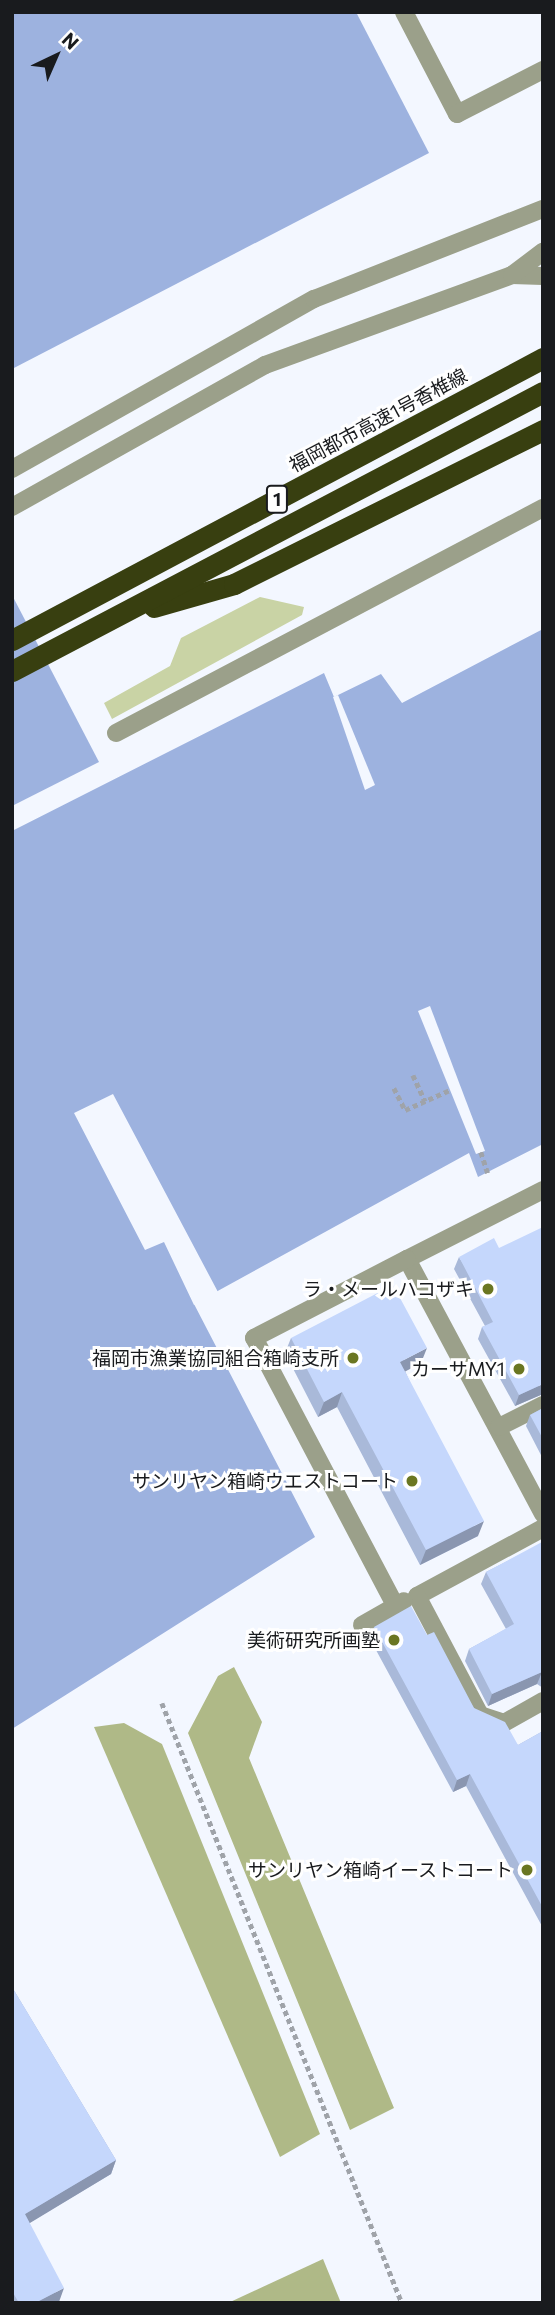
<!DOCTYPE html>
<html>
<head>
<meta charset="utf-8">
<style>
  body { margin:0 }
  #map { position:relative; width:555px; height:2315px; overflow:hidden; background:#f3f7ff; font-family:Commissioner,"Noto Sans JP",sans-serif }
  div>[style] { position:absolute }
  .green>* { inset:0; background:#c9d3a5 }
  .forest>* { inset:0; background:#afb987 }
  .water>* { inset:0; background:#9db2df }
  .pier>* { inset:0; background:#f3f7ff }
  .path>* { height:4.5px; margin-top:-2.25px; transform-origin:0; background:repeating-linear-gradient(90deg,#9fa3a9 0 5px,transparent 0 8.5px) }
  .minor>* { height:18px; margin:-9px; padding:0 9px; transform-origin:9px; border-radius:9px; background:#9ba08a }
  .highway>* { height:21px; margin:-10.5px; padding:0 10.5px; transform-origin:10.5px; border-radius:10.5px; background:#383f10 }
  .wall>* { inset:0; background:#a9b9d9 }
  .shaded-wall>* { inset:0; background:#8a96b0 }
  .building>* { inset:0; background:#c5d7fc }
  .dots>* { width:19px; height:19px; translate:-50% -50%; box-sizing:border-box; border:4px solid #fff; border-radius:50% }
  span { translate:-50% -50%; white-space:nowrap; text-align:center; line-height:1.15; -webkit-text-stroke:6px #fff; paint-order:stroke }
  .shield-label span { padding:2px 5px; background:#fff; border:2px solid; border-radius:5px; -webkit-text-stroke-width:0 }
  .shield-label { font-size:18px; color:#191b1e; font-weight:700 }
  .street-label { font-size:19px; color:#191b1e }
  .poi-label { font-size:19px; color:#191b1e }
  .right { translate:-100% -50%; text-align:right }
  .frame { position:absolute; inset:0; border:14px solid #191b1e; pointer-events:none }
  .north { position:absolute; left:21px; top:21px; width:70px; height:70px; -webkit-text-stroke:5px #fff; paint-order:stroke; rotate:44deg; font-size:19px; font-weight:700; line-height:28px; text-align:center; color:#191b1e }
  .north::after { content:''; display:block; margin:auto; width:24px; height:32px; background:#191b1e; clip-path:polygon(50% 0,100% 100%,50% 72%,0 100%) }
</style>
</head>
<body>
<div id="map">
  <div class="green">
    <div style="clip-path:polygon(260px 597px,304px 607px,302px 615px,112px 719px,104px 703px,170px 666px,181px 638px)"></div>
  </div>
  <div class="forest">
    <div style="clip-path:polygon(234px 1667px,262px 1722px,249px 1758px,394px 2108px,350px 2130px,188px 1733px,218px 1676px)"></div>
    <div style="clip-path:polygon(124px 1723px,162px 1744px,320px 2134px,280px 2157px,94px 1727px)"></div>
    <div style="clip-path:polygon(323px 2259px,341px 2303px,228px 2303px)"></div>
  </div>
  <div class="water">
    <div style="clip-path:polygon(12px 12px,356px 12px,429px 153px,12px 369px)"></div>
    <div style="clip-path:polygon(12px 595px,99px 762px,12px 806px)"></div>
    <div style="clip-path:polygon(543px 629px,543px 1144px,478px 1177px,469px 1153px,194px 1304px,315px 1537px,12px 1729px,12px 831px,324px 673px,334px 697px,381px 674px,402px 703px)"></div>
  </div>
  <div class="pier">
    <div style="clip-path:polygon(338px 695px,375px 785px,365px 790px,333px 697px)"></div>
    <div style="clip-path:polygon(430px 1006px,485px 1151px,476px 1154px,418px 1011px)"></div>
    <div style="clip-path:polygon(113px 1094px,218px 1292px,194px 1305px,164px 1242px,145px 1250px,74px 1113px)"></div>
  </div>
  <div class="path">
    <div style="left:413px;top:1075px;width:29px;rotate:65deg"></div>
    <div style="left:394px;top:1088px;width:25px;rotate:63deg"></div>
    <div style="left:405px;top:1110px;width:49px;rotate:-24deg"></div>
    <div style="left:481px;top:1152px;width:22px;rotate:72deg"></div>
    <div style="left:162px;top:1703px;width:646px;rotate:68.2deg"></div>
  </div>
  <div class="minor">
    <div style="left:404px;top:12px;width:115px;rotate:62.5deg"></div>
    <div style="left:457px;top:114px;width:97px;rotate:-27.1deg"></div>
    <div style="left:512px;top:275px;width:31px;rotate:2deg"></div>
    <div style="left:12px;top:469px;width:347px;rotate:-29.4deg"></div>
    <div style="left:314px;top:299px;width:246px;rotate:-21.5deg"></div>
    <div style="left:12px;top:507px;width:290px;rotate:-29.3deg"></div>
    <div style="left:265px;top:365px;width:263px;rotate:-20deg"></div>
    <div style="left:512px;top:275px;width:39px;rotate:-37deg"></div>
    <div style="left:116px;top:733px;width:483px;rotate:-27.8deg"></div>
    <div style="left:543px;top:1190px;width:153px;rotate:153.1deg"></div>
    <div style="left:407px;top:1259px;width:289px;rotate:61.9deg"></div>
    <div style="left:499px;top:1427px;width:49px;rotate:-26.6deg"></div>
    <div style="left:543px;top:1528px;width:143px;rotate:151.6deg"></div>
    <div style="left:417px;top:1596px;width:135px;rotate:62.1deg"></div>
    <div style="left:480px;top:1715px;width:25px;rotate:18deg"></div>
    <div style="left:504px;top:1723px;width:45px;rotate:-29.4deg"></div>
    <div style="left:395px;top:1605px;width:302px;rotate:-117.8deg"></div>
    <div style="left:254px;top:1338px;width:172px;rotate:-27.3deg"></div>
    <div style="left:362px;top:1625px;width:48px;rotate:-29.7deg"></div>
  </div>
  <div class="highway">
    <div style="left:154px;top:607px;width:83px;rotate:-16deg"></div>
    <div style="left:234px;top:584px;width:345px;rotate:-26.5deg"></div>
    <div style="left:12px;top:640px;width:601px;rotate:-27.97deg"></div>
    <div style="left:12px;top:671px;width:600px;rotate:-27.72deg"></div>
  </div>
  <div class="wall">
    <div style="clip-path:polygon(459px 1257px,543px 1394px,515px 1406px,478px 1339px,482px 1327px,485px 1326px,454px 1269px)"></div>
    <div style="clip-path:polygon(291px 1338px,421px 1363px,405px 1371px,478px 1536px,420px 1565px,337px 1407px,318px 1417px,285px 1353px)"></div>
    <div style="clip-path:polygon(543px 1408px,543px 1459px,526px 1426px,530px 1415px)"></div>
    <div style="clip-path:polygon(543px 1543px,543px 1688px,537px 1684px,488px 1706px,465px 1661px,469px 1649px,506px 1629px,481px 1584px,486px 1572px)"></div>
    <div style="clip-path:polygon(374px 1627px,427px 1635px,474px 1708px,518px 1745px,543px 1731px,543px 1928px,466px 1786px,453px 1792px,370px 1639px)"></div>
    <div style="clip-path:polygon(12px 1987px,116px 2160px,111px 2174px,29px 2223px,59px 2302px,57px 2303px,12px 2303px)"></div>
  </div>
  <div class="shaded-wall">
    <div style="clip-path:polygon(427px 1348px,421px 1363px,395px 1377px,400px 1362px)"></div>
    <div style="clip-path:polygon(543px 1384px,543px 1394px,515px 1406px,519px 1395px)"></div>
    <div style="clip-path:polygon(342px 1392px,337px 1407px,318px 1417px,324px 1402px)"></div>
    <div style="clip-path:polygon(484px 1521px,478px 1536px,420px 1565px,426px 1550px)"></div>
    <div style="clip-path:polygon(542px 1672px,537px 1684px,488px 1706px,492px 1694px)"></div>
    <div style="clip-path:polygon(470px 1774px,466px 1786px,453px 1792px,457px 1780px)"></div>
    <div style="clip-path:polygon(116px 2160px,111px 2174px,20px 2229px,25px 2214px)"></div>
    <div style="clip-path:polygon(64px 2288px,59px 2302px,57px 2303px,35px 2303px)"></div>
  </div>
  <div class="building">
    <div style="clip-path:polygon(543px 1227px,543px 1384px,519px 1395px,482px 1327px,493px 1322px,459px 1257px,494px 1238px,499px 1248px)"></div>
    <div style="clip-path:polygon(393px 1285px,427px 1348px,400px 1362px,484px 1521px,426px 1550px,342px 1392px,324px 1402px,291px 1338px)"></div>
    <div style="clip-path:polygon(543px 1408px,543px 1439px,530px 1415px)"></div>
    <div style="clip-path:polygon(542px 1542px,543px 1673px,542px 1672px,492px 1694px,469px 1649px,514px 1624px,486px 1572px)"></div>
    <div style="clip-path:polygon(411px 1606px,427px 1635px,434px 1632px,474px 1708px,505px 1722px,518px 1745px,543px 1731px,543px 1759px,542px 1760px,543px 1762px,543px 1908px,470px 1774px,457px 1780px,374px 1627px)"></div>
    <div style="clip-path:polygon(12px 1987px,116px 2160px,25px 2214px,64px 2288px,35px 2303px,19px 2303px,12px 2291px)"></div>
  </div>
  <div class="dots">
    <div style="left:488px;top:1289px;background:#6a7622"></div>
    <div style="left:353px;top:1358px;background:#6a7622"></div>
    <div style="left:519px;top:1369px;background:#6a7622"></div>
    <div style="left:412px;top:1481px;background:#6a7622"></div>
    <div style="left:394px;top:1640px;background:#6a7622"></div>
    <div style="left:527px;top:1870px;background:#6a7622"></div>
  </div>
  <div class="shield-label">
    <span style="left:277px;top:499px">1</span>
  </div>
  <div class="street-label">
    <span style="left:378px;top:420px;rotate:-28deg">福岡都市高速1号香椎線</span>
  </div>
  <div class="poi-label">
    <span class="right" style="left:474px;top:1289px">ラ・メールハコザキ</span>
    <span class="right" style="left:339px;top:1358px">福岡市漁業協同組合箱崎支所</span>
    <span class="right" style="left:505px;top:1369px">カーサMY1</span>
    <span class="right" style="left:398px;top:1481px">サンリヤン箱崎ウエストコート</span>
    <span class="right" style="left:380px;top:1640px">美術研究所画塾</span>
    <span class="right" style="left:513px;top:1870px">サンリヤン箱崎イーストコート</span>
  </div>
  <div class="frame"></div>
  <div class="north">N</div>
</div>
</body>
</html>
